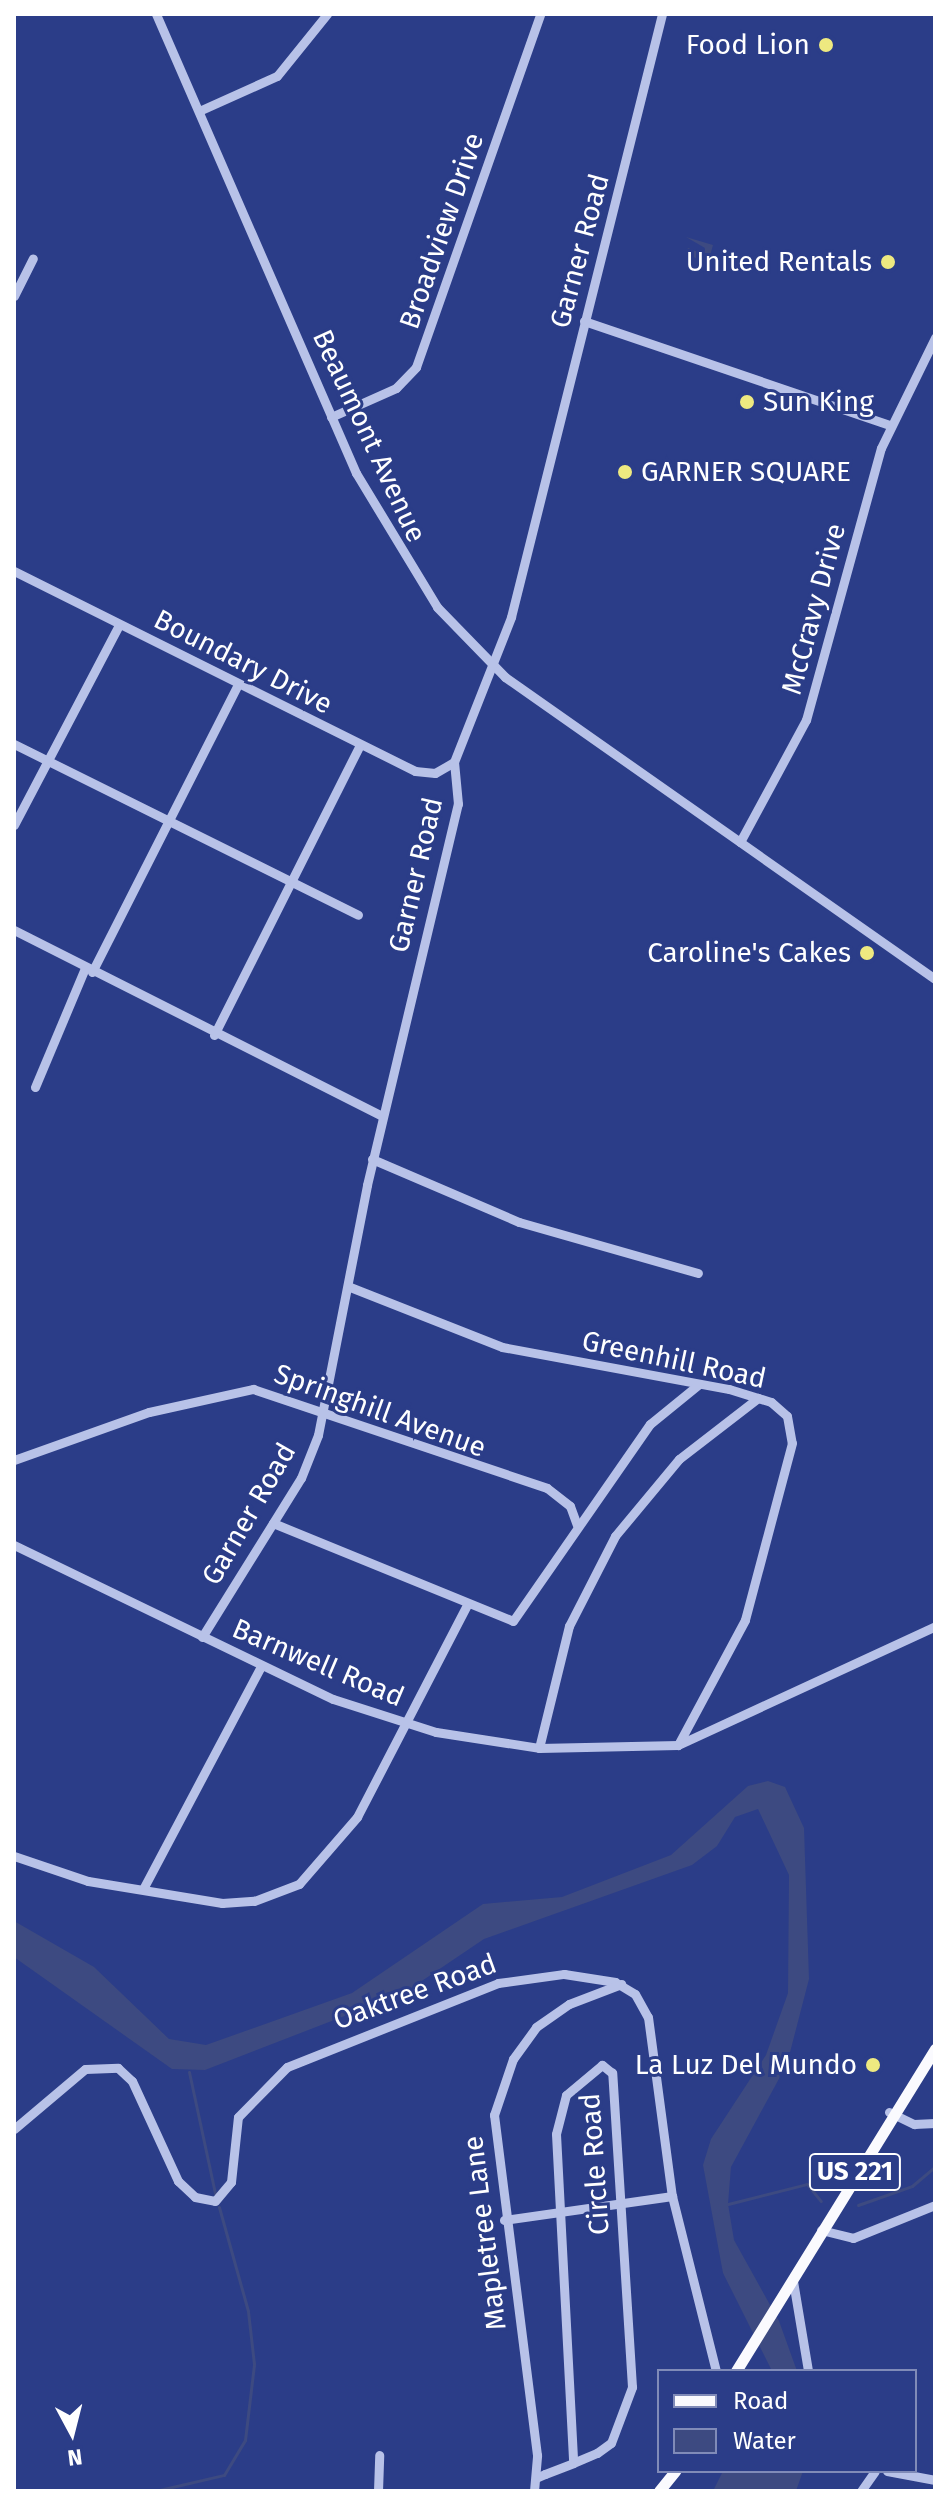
<!DOCTYPE html>
<html>
<head>
<meta charset="utf-8">
<style>
  body { margin:0 }
  #map { position:relative; width:949px; height:2505px; overflow:hidden; background:#2b3d88; font-family:"Fira Sans",sans-serif }
  div>[style] { position:absolute }
  .water>* { inset:0; background:#3d4a81 }
  .stream>* { height:3px; margin:-1.5px; padding:0 1.5px; transform-origin:1.5px; border-radius:1.5px; background:#3d4a81 }
  .minor>* { height:9px; margin:-4.5px; padding:0 4.5px; transform-origin:4.5px; border-radius:4.5px; background:#b8c2e8 }
  .major>* { height:11px; margin:-5.5px; padding:0 5.5px; transform-origin:5.5px; border-radius:5.5px; background:#fafafe }
  .dots>* { width:22px; height:22px; translate:-50% -50%; box-sizing:border-box; border:4px solid #2b3d88; border-radius:50% }
  span { translate:-50% -50%; white-space:nowrap; text-align:center; line-height:1.15; -webkit-text-stroke:6px #2b3d88; paint-order:stroke }
  .shield-label span { padding:2px 6px; background:#2b3d88; border:2px solid; border-radius:6px; -webkit-text-stroke-width:0 }
  .shield-label { font-size:26px; color:#fff; font-weight:700 }
  .poi-label { font-size:28px; color:#fff }
  .right { translate:-100% -50%; text-align:right }
  .left { translate:0 -50%; text-align:left }
  .street-label { font-size:28px; color:#fff }
  .frame { position:absolute; inset:0; border:16px solid #fff; pointer-events:none }
  .legend { position:absolute; left:657px; top:2369px; width:260px; height:104px; box-sizing:border-box; background:#2b3d88; border:2px solid #808bb8; margin:0; padding:10px 14px; list-style:none; font-size:24px; color:#fff }
  .legend li { display:flex; align-items:center; gap:16px; height:40px }
  .legend b { width:40px; border:2px solid #808bb8 }
  .north { position:absolute; left:32px; top:2393px; width:80px; height:80px; -webkit-text-stroke:6px #2b3d88; paint-order:stroke; rotate:173deg; font-size:22px; font-weight:700; line-height:32px; text-align:center; color:#fff }
  .north::after { content:''; display:block; margin:auto; width:28px; height:36px; background:#fff; clip-path:polygon(50% 0,100% 100%,50% 72%,0 100%) }
</style>
</head>
<body>
<div id="map">
  <div class="water">
    <div style="clip-path:polygon(686px 237px,713px 245px,708px 263px,686px 254px,688px 248px,703px 254px,705px 248px)"></div>
    <div style="clip-path:polygon(768px 1781px,785px 1787px,804px 1828px,809px 1979px,787px 2064px,731px 2167px,728px 2204px,734px 2240px,779px 2321px,797px 2371px,772px 2371px,723px 2273px,703px 2165px,711px 2139px,766px 2055px,788px 1993px,789px 1875px,758px 1809px,735px 1817px,717px 1846px,692px 1865px,484px 1939px,404px 1993px,205px 2070px,172px 2069px,14px 1957px,14px 1921px,94px 1967px,169px 2039px,206px 2045px,352px 1993px,483px 1904px,562px 1897px,671px 1855px,748px 1786px)"></div>
    <div style="clip-path:polygon(723px 2471px,803px 2471px,796px 2491px,713px 2491px)"></div>
  </div>
  <div class="stream">
    <div style="left:189px;top:2072px;width:124px;rotate:77.9deg"></div>
    <div style="left:728px;top:2204px;width:81px;rotate:-14.2deg"></div>
    <div style="left:807px;top:2184px;width:22px;rotate:51deg"></div>
    <div style="left:858px;top:2205px;width:57px;rotate:-19.4deg"></div>
    <div style="left:912px;top:2186px;width:30px;rotate:-40deg"></div>
    <div style="left:155px;top:2491px;width:71px;rotate:-13.1deg"></div>
    <div style="left:224px;top:2475px;width:41px;rotate:-59deg"></div>
    <div style="left:245px;top:2440px;width:77px;rotate:-83.2deg"></div>
    <div style="left:254px;top:2364px;width:53px;rotate:-96.5deg"></div>
    <div style="left:248px;top:2311px;width:108px;rotate:-105.6deg"></div>
  </div>
  <div class="minor">
    <div style="left:156px;top:14px;width:501px;rotate:66.46deg"></div>
    <div style="left:356px;top:473px;width:157px;rotate:58.8deg"></div>
    <div style="left:437px;top:607px;width:98px;rotate:45.8deg"></div>
    <div style="left:505px;top:677px;width:525px;rotate:35.08deg"></div>
    <div style="left:199px;top:111px;width:85px;rotate:-24.2deg"></div>
    <div style="left:277px;top:76px;width:80px;rotate:-51.1deg"></div>
    <div style="left:14px;top:296px;width:42px;rotate:-63.4deg"></div>
    <div style="left:584px;top:321px;width:322px;rotate:18.8deg"></div>
    <div style="left:331px;top:417px;width:71px;rotate:-24deg"></div>
    <div style="left:396px;top:388px;width:29px;rotate:-46deg"></div>
    <div style="left:416px;top:367px;width:374px;rotate:-70.6deg"></div>
    <div style="left:14px;top:571px;width:448px;rotate:26.5deg"></div>
    <div style="left:415px;top:771px;width:20px;rotate:6deg"></div>
    <div style="left:435px;top:773px;width:22px;rotate:-30deg"></div>
    <div style="left:14px;top:744px;width:384px;rotate:26.4deg"></div>
    <div style="left:14px;top:825px;width:226px;rotate:-62.3deg"></div>
    <div style="left:740px;top:842px;width:139px;rotate:-61.6deg"></div>
    <div style="left:806px;top:720px;width:282px;rotate:-74.6deg"></div>
    <div style="left:881px;top:448px;width:123px;rotate:-63.9deg"></div>
    <div style="left:14px;top:930px;width:413px;rotate:26.8deg"></div>
    <div style="left:92px;top:972px;width:323px;rotate:-63.1deg"></div>
    <div style="left:214px;top:1035px;width:325px;rotate:-63.3deg"></div>
    <div style="left:35px;top:1087px;width:129px;rotate:-67.2deg"></div>
    <div style="left:372px;top:1159px;width:160px;rotate:23.2deg"></div>
    <div style="left:519px;top:1222px;width:186px;rotate:15.9deg"></div>
    <div style="left:350px;top:1287px;width:163px;rotate:21.5deg"></div>
    <div style="left:502px;top:1347px;width:231px;rotate:10.5deg"></div>
    <div style="left:729px;top:1389px;width:44px;rotate:17.2deg"></div>
    <div style="left:771px;top:1402px;width:21px;rotate:41deg"></div>
    <div style="left:787px;top:1416px;width:27px;rotate:80deg"></div>
    <div style="left:792px;top:1443px;width:183px;rotate:104.9deg"></div>
    <div style="left:745px;top:1620px;width:142px;rotate:118.2deg"></div>
    <div style="left:14px;top:1460px;width:143px;rotate:-19.6deg"></div>
    <div style="left:149px;top:1412px;width:107px;rotate:-12.5deg"></div>
    <div style="left:253px;top:1389px;width:310px;rotate:18.6deg"></div>
    <div style="left:547px;top:1488px;width:29px;rotate:38deg"></div>
    <div style="left:570px;top:1506px;width:20px;rotate:70deg"></div>
    <div style="left:273px;top:1523px;width:259px;rotate:22.2deg"></div>
    <div style="left:513px;top:1621px;width:240px;rotate:-55.2deg"></div>
    <div style="left:650px;top:1424px;width:63px;rotate:-39.2deg"></div>
    <div style="left:14px;top:1545px;width:354px;rotate:25.8deg"></div>
    <div style="left:333px;top:1699px;width:108px;rotate:17.8deg"></div>
    <div style="left:436px;top:1732px;width:104px;rotate:8.8deg"></div>
    <div style="left:539px;top:1748px;width:139px;rotate:-1.2deg"></div>
    <div style="left:678px;top:1745px;width:283px;rotate:-24.8deg"></div>
    <div style="left:202px;top:1637px;width:187px;rotate:-58.1deg"></div>
    <div style="left:301px;top:1478px;width:46px;rotate:-68.4deg"></div>
    <div style="left:318px;top:1435px;width:255px;rotate:-78.9deg"></div>
    <div style="left:367px;top:1185px;width:392px;rotate:-76.6deg"></div>
    <div style="left:458px;top:804px;width:42px;rotate:-95.4deg"></div>
    <div style="left:454px;top:762px;width:156px;rotate:-68.5deg"></div>
    <div style="left:511px;top:617px;width:622px;rotate:-75.94deg"></div>
    <div style="left:539px;top:1748px;width:126px;rotate:-76.2deg"></div>
    <div style="left:569px;top:1626px;width:101px;rotate:-62.9deg"></div>
    <div style="left:615px;top:1536px;width:100px;rotate:-50.3deg"></div>
    <div style="left:679px;top:1459px;width:100px;rotate:-37.7deg"></div>
    <div style="left:14px;top:1856px;width:78px;rotate:18.7deg"></div>
    <div style="left:88px;top:1881px;width:136px;rotate:9.3deg"></div>
    <div style="left:222px;top:1903px;width:32px;rotate:-4deg"></div>
    <div style="left:254px;top:1901px;width:48px;rotate:-20.7deg"></div>
    <div style="left:299px;top:1884px;width:89px;rotate:-49.1deg"></div>
    <div style="left:357px;top:1817px;width:239px;rotate:-62.6deg"></div>
    <div style="left:143px;top:1889px;width:252px;rotate:-62.1deg"></div>
    <div style="left:889px;top:2112px;width:28px;rotate:26deg"></div>
    <div style="left:914px;top:2124px;width:21px;rotate:-3deg"></div>
    <div style="left:14px;top:2129px;width:93px;rotate:-40.2deg"></div>
    <div style="left:85px;top:2069px;width:33px;rotate:-2deg"></div>
    <div style="left:118px;top:2068px;width:19px;rotate:43deg"></div>
    <div style="left:132px;top:2081px;width:110px;rotate:65.3deg"></div>
    <div style="left:178px;top:2181px;width:23px;rotate:43deg"></div>
    <div style="left:195px;top:2197px;width:20px;rotate:11deg"></div>
    <div style="left:215px;top:2201px;width:25px;rotate:-50deg"></div>
    <div style="left:231px;top:2182px;width:65px;rotate:-83.9deg"></div>
    <div style="left:238px;top:2117px;width:70px;rotate:-45.6deg"></div>
    <div style="left:287px;top:2067px;width:227px;rotate:-21.7deg"></div>
    <div style="left:498px;top:1983px;width:67px;rotate:-7.8deg"></div>
    <div style="left:564px;top:1974px;width:52px;rotate:8.9deg"></div>
    <div style="left:615px;top:1982px;width:23px;rotate:31deg"></div>
    <div style="left:635px;top:1994px;width:26px;rotate:61deg"></div>
    <div style="left:648px;top:2017px;width:181px;rotate:82.4deg"></div>
    <div style="left:672px;top:2196px;width:180px;rotate:75.9deg"></div>
    <div style="left:504px;top:2220px;width:170px;rotate:-8.1deg"></div>
    <div style="left:821px;top:2230px;width:33px;rotate:14deg"></div>
    <div style="left:853px;top:2238px;width:88px;rotate:-21.9deg"></div>
    <div style="left:793px;top:2281px;width:91px;rotate:80.5deg"></div>
    <div style="left:887px;top:2471px;width:49px;rotate:10.6deg"></div>
    <div style="left:536px;top:2478px;width:10px;rotate:-24deg"></div>
    <div style="left:545px;top:2474px;width:30px;rotate:-21deg"></div>
    <div style="left:573px;top:2463px;width:26px;rotate:-23deg"></div>
    <div style="left:597px;top:2453px;width:17px;rotate:-36deg"></div>
    <div style="left:611px;top:2443px;width:60px;rotate:-69.4deg"></div>
    <div style="left:632px;top:2387px;width:315px;rotate:-93.6deg"></div>
    <div style="left:612px;top:2073px;width:13px;rotate:-141deg"></div>
    <div style="left:602px;top:2065px;width:47px;rotate:140.2deg"></div>
    <div style="left:566px;top:2095px;width:40px;rotate:104.4deg"></div>
    <div style="left:556px;top:2134px;width:329px;rotate:87deg"></div>
    <div style="left:378px;top:2491px;width:36px;rotate:-88deg"></div>
    <div style="left:534px;top:2491px;width:36px;rotate:-85deg"></div>
    <div style="left:537px;top:2455px;width:343px;rotate:-97.2deg"></div>
    <div style="left:494px;top:2115px;width:59px;rotate:-71.3deg"></div>
    <div style="left:513px;top:2059px;width:39px;rotate:-54deg"></div>
    <div style="left:536px;top:2027px;width:40px;rotate:-34.9deg"></div>
    <div style="left:569px;top:2004px;width:56px;rotate:-21deg"></div>
    <div style="left:861px;top:2491px;width:24px;rotate:-55deg"></div>
  </div>
  <div class="major">
    <div style="left:736px;top:2371px;width:379px;rotate:-58.3deg"></div>
    <div style="left:659px;top:2491px;width:26px;rotate:-51deg"></div>
  </div>
  <div class="dots">
    <div style="left:826px;top:45px;background:#eee980"></div>
    <div style="left:888px;top:262px;background:#eee980"></div>
    <div style="left:747px;top:402px;background:#eee980"></div>
    <div style="left:625px;top:472px;background:#eee980"></div>
    <div style="left:867px;top:953px;background:#eee980"></div>
    <div style="left:873px;top:2065px;background:#eee980"></div>
  </div>
  <div class="shield-label">
    <span style="left:855px;top:2172px">US 221</span>
  </div>
  <div class="poi-label">
    <span class="right" style="left:810px;top:45px">Food Lion</span>
    <span class="right" style="left:872px;top:262px">United Rentals</span>
    <span class="left" style="left:763px;top:402px">Sun King</span>
    <span class="left" style="left:641px;top:472px">GARNER SQUARE</span>
    <span class="right" style="left:851px;top:953px">Caroline's Cakes</span>
    <span class="right" style="left:857px;top:2065px">La Luz Del Mundo</span>
  </div>
  <div class="street-label">
    <span style="left:442px;top:231px;rotate:-71deg">Broadview Drive</span>
    <span style="left:580px;top:251px;rotate:-75deg">Garner Road</span>
    <span style="left:369px;top:436px;rotate:65deg">Beaumont Avenue</span>
    <span style="left:814px;top:609px;rotate:-75deg">McCravy Drive</span>
    <span style="left:243px;top:662px;rotate:27deg">Boundary Drive</span>
    <span style="left:416px;top:875px;rotate:-77deg">Garner Road</span>
    <span style="left:674px;top:1360px;rotate:12deg">Greenhill Road</span>
    <span style="left:380px;top:1411px;rotate:20deg">Springhill Avenue</span>
    <span style="left:249px;top:1514px;rotate:-60deg">Garner Road</span>
    <span style="left:318px;top:1663px;rotate:23deg">Barnwell Road</span>
    <span style="left:415px;top:1992px;rotate:-20deg">Oaktree Road</span>
    <span style="left:595px;top:2164px;rotate:-94deg">Circle Road</span>
    <span style="left:485px;top:2233px;rotate:-97deg">Mapletree Lane</span>
  </div>
  <div class="frame"></div>
  <ul class="legend">
  <li><b style="height:10px;background:#fafafe"></b>Road</li>
  <li><b style="height:22px;background:#3d4a81"></b>Water</li>
  </ul>
  <div class="north">N</div>
</div>
</body>
</html>
